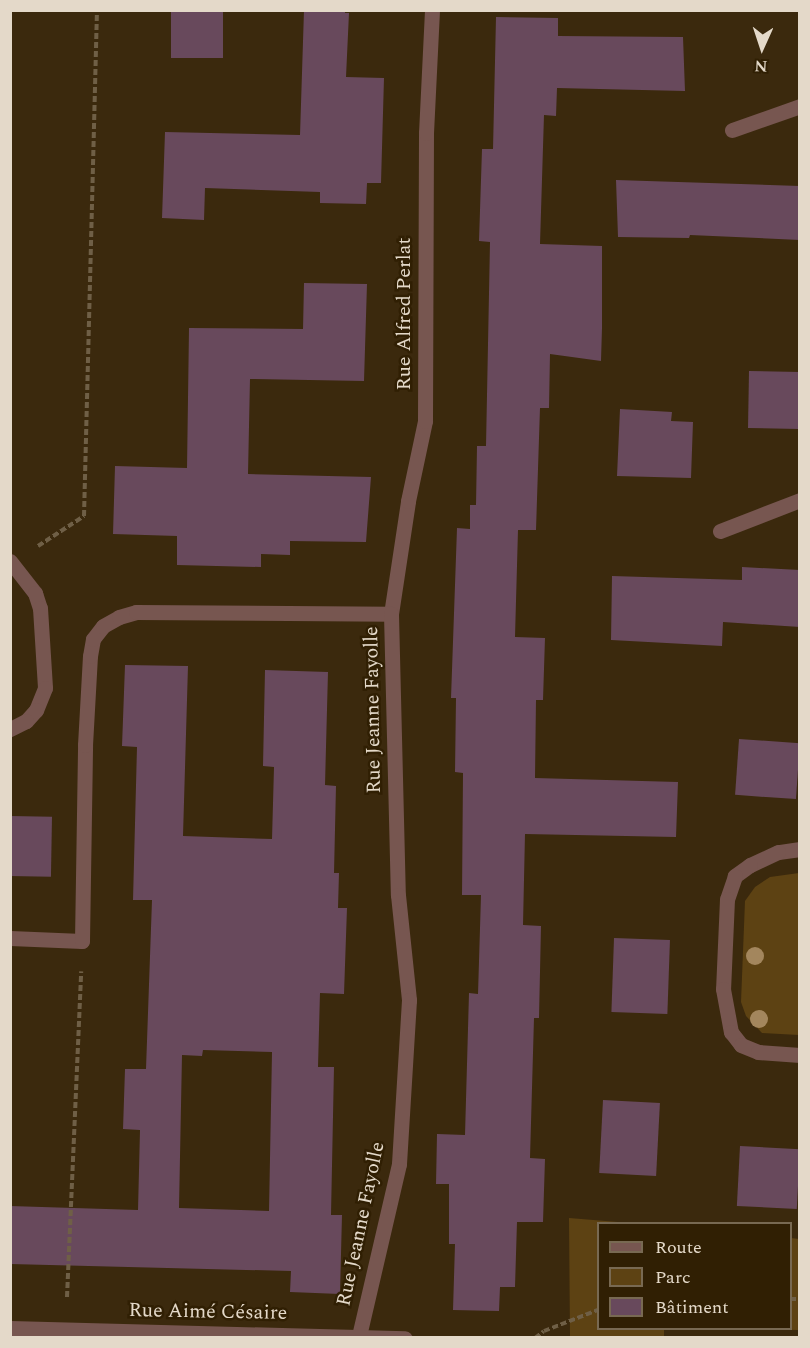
<!DOCTYPE html>
<html>
<head>
<meta charset="utf-8">
<style>
  body { margin:0 }
  #map { position:relative; width:810px; height:1348px; overflow:hidden; background:#3b290d; font-family:Spectral,serif }
  div>[style] { position:absolute }
  .green>* { inset:0; background:#5d4213 }
  .building>* { inset:0; background:#68495c; transform-origin:0 0 }
  .path>* { height:4px; margin-top:-2px; transform-origin:0; background:repeating-linear-gradient(90deg,#6f5f46 0 6px,transparent 0 9px) }
  .minor>* { height:15px; margin:-7.5px; padding:0 7.5px; transform-origin:7.5px; border-radius:7.5px; background:#775650 }
  .trees>* { width:18px; height:18px; margin:-9px; border-radius:50%; background:#a3865d }
  span { translate:-50% -50%; white-space:nowrap; text-align:center; line-height:1.15; -webkit-text-stroke:5px #301f03; paint-order:stroke }
  .street-label { font-size:20px; color:#e4d9c9 }
  .frame { position:absolute; inset:0; border:12px solid #e4d9c9; pointer-events:none }
  .legend { position:absolute; left:597px; top:1222px; width:195px; height:108px; box-sizing:border-box; background:#301f03; border:2px solid #786952; margin:0; padding:8px 10px; list-style:none; font-size:18px; color:#e4d9c9 }
  .legend li { display:flex; align-items:center; gap:12px; height:30px }
  .legend b { width:30px; border:2px solid #786952 }
  .north { position:absolute; left:732px; top:18px; width:60px; height:60px; -webkit-text-stroke:4px #301f03; paint-order:stroke; rotate:183deg; font-size:16px; font-weight:700; line-height:24px; text-align:center; color:#e4d9c9 }
  .north::after { content:''; display:block; margin:auto; width:21px; height:27px; background:#e4d9c9; clip-path:polygon(50% 0,100% 100%,50% 72%,0 100%) }
</style>
</head>
<body>
<div id="map">
  <div class="green">
    <div style="clip-path:polygon(799px 873px,799px 1035px,762px 1033px,746px 1016px,741px 1002px,745px 901px,755px 887px,770px 877px)"></div>
    <div style="clip-path:polygon(569px 1218px,630px 1223px,598px 1224px,598px 1328px,664px 1329px,664px 1337px,570px 1337px)"></div>
    <div style="clip-path:polygon(791px 1238px,799px 1239px,799px 1330px,727px 1329px,790px 1328px)"></div>
  </div>
  <div class="building">
    <div style="left:171px;top:10px;width:52px;height:48px"></div>
    <div style="clip-path:polygon(304px 10px,345px 10px,345px 13px,349px 13px,346px 77px,384px 78px,381px 183px,367px 183px,366px 204px,320px 203px,320px 192px,205px 188px,204px 220px,162px 218px,165px 132px,300px 135px)"></div>
    <div style="clip-path:polygon(496px 17px,558px 18px,558px 36px,683px 37px,685px 91px,557px 88px,556px 116px,544px 115px,540px 244px,602px 246px,602px 328px,601px 361px,550px 354px,549px 408px,540px 408px,536px 530px,518px 530px,515px 637px,545px 638px,543px 700px,536px 700px,535px 778px,678px 782px,676px 837px,525px 834px,523px 925px,541px 926px,539px 1018px,534px 1018px,530px 1158px,545px 1159px,543px 1222px,517px 1222px,515px 1287px,500px 1287px,499px 1311px,453px 1310px,455px 1244px,449px 1244px,449px 1184px,436px 1184px,437px 1134px,465px 1135px,469px 993px,478px 994px,481px 895px,462px 895px,463px 773px,455px 772px,456px 698px,451px 698px,457px 528px,470px 529px,470px 505px,476px 505px,477px 446px,486px 446px,490px 242px,479px 241px,482px 149px,493px 149px)"></div>
    <div style="clip-path:polygon(616px 180px,800px 186px,800px 240px,690px 235px,689px 238px,618px 237px)"></div>
    <div style="clip-path:polygon(304px 283px,367px 284px,364px 381px,250px 379px,248px 474px,371px 477px,366px 542px,290px 541px,290px 555px,261px 554px,261px 567px,177px 565px,177px 536px,113px 534px,115px 466px,187px 468px,189px 328px,303px 329px)"></div>
    <div style="left:749px;top:371px;width:51px;height:57px;rotate:1deg"></div>
    <div style="clip-path:polygon(620px 409px,672px 412px,671px 421px,693px 422px,691px 478px,617px 476px)"></div>
    <div style="clip-path:polygon(742px 567px,800px 570px,800px 627px,723px 622px,722px 646px,611px 640px,612px 576px,742px 580px)"></div>
    <div style="clip-path:polygon(evenodd,125px 665px,188px 666px,183px 836px,272px 839px,274px 767px,263px 766px,265px 670px,328px 672px,325px 785px,336px 786px,334px 873px,339px 873px,338px 908px,347px 908px,344px 994px,320px 993px,318px 1067px,334px 1067px,331px 1215px,342px 1215px,340px 1294px,290px 1292px,291px 1271px,10px 1264px,10px 1206px,138px 1210px,140px 1130px,123px 1129px,125px 1069px,146px 1069px,152px 900px,133px 900px,137px 747px,122px 746px,125px 665px,203px 1050px,272px 1052px,269px 1211px,179px 1208px,182px 1055px,202px 1056px,203px 1050px)"></div>
    <div style="left:739px;top:739px;width:61px;height:56px;rotate:4deg"></div>
    <div style="left:10px;top:816px;width:42px;height:60px;rotate:1deg"></div>
    <div style="left:614px;top:938px;width:56px;height:74px;rotate:2deg"></div>
    <div style="left:603px;top:1100px;width:57px;height:73px;rotate:3deg"></div>
    <div style="left:740px;top:1146px;width:60px;height:60px;rotate:3deg"></div>
  </div>
  <div class="path">
    <div style="left:38px;top:546px;width:55px;rotate:-33.1deg"></div>
    <div style="left:84px;top:516px;width:506px;rotate:-88.53deg"></div>
    <div style="left:67px;top:1297px;width:326px;rotate:-87.5deg"></div>
    <div style="left:790px;top:1299px;width:10px"></div>
    <div style="left:535px;top:1338px;width:11px;rotate:-38deg"></div>
    <div style="left:544px;top:1331px;width:58px;rotate:-21.3deg"></div>
  </div>
  <div class="minor">
    <div style="left:732px;top:130px;width:72px;rotate:-19.4deg"></div>
    <div style="left:720px;top:531px;width:86px;rotate:-21.2deg"></div>
    <div style="left:10px;top:561px;width:41px;rotate:52deg"></div>
    <div style="left:35px;top:593px;width:16px;rotate:72deg"></div>
    <div style="left:40px;top:608px;width:80px;rotate:86.4deg"></div>
    <div style="left:45px;top:688px;width:24px;rotate:112deg"></div>
    <div style="left:36px;top:710px;width:15px;rotate:132deg"></div>
    <div style="left:26px;top:721px;width:18px;rotate:153deg"></div>
    <div style="left:391px;top:614px;width:114px;rotate:-81.4deg"></div>
    <div style="left:408px;top:501px;width:82px;rotate:-78deg"></div>
    <div style="left:425px;top:421px;width:288px;rotate:-89.8deg"></div>
    <div style="left:426px;top:133px;width:123px;rotate:-87.2deg"></div>
    <div style="left:800px;top:849px;width:22px;rotate:172deg"></div>
    <div style="left:778px;top:852px;width:31px;rotate:155deg"></div>
    <div style="left:750px;top:865px;width:19px;rotate:144deg"></div>
    <div style="left:735px;top:876px;width:24px;rotate:109deg"></div>
    <div style="left:727px;top:899px;width:90px;rotate:92.5deg"></div>
    <div style="left:723px;top:989px;width:44px;rotate:79.5deg"></div>
    <div style="left:731px;top:1032px;width:16px;rotate:52deg"></div>
    <div style="left:741px;top:1045px;width:18px;rotate:22deg"></div>
    <div style="left:758px;top:1052px;width:42px;rotate:4.1deg"></div>
    <div style="left:10px;top:938px;width:72px;rotate:2.4deg"></div>
    <div style="left:82px;top:941px;width:196px;rotate:-89.1deg"></div>
    <div style="left:85px;top:745px;width:89px;rotate:-86.8deg"></div>
    <div style="left:90px;top:656px;width:17px;rotate:-80deg"></div>
    <div style="left:93px;top:639px;width:16px;rotate:-52deg"></div>
    <div style="left:103px;top:626px;width:18px;rotate:-29deg"></div>
    <div style="left:119px;top:617px;width:18px;rotate:-16deg"></div>
    <div style="left:136px;top:612px;width:255px;rotate:0.4deg"></div>
    <div style="left:391px;top:614px;width:281px;rotate:88.6deg"></div>
    <div style="left:398px;top:895px;width:106px;rotate:84deg"></div>
    <div style="left:409px;top:1000px;width:164px;rotate:93.5deg"></div>
    <div style="left:399px;top:1164px;width:177px;rotate:103.1deg"></div>
    <div style="left:10px;top:1328px;width:395px;rotate:1.5deg"></div>
  </div>
  <div class="trees">
    <div style="left:755px;top:956px"></div>
    <div style="left:759px;top:1019px"></div>
  </div>
  <div class="street-label">
    <span style="left:404px;top:314px;rotate:-90deg">Rue Alfred Perlat</span>
    <span style="left:373px;top:710px;rotate:-91deg">Rue Jeanne Fayolle</span>
    <span style="left:361px;top:1224px;rotate:-78deg">Rue Jeanne Fayolle</span>
    <span style="left:208px;top:1312px;rotate:1deg">Rue Aimé Césaire</span>
  </div>
  <div class="frame"></div>
  <ul class="legend">
  <li><b style="height:8px;background:#775650"></b>Route</li>
  <li><b style="height:16px;background:#5d4213"></b>Parc</li>
  <li><b style="height:16px;background:#68495c"></b>Bâtiment</li>
  </ul>
  <div class="north">N</div>
</div>
</body>
</html>
